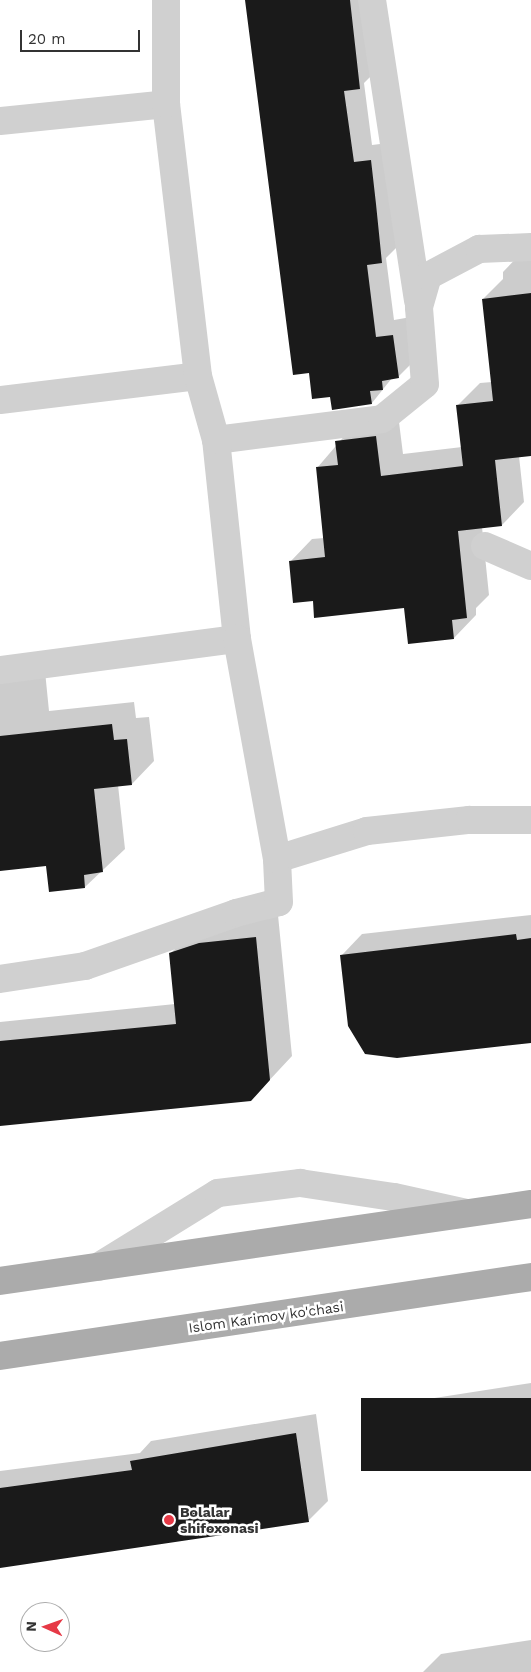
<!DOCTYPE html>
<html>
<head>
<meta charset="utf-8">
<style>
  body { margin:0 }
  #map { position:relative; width:531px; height:1672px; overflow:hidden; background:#fff; font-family:"Work Sans",sans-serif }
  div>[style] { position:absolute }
  .shadow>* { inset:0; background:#0003 }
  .building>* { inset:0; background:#1a1a1a; transform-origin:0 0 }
  .minor>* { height:28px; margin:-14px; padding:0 14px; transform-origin:14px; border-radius:14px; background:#d0d0d0 }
  .major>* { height:28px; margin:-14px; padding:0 14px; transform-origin:14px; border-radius:14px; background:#ababab }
  .dots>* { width:14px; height:14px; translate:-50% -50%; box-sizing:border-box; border:2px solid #fff; border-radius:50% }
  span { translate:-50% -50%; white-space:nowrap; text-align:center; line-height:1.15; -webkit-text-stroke:5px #fff; paint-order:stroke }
  .street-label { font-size:14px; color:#333 }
  .poi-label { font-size:14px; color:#333; font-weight:700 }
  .left { translate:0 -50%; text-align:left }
  .north { position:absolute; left:20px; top:1602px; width:50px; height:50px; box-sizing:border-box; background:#fff; border:1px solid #adadad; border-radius:50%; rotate:272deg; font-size:14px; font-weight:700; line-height:20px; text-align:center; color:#333 }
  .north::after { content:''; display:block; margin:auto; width:18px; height:22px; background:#e63946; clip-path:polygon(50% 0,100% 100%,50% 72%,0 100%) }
  .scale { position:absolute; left:20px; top:30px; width:120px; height:22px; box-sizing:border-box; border:2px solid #333; border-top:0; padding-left:6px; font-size:15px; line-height:18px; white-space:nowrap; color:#333; -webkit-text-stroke:4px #fff; paint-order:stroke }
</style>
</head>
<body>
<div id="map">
  <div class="shadow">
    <div style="clip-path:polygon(247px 0,370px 0,377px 70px,364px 83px,372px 145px,388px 143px,400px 244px,386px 258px,394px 320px,411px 317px,416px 359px,398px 377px,392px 378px,372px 403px,331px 395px,310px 371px)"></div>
    <div style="clip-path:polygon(525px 249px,531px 249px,531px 455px,519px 456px,524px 502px,502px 525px,482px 527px,489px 595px,476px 608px,476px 615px,454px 638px,409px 643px,405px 606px,314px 600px,290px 562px,312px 539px,324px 538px,317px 468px,359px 419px,398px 414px,403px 454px,462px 447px,457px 406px,480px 383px,492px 382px,483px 299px,503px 279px,503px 272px)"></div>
    <div style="clip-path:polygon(44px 661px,49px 711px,134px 702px,136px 718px,149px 717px,154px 761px,132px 784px,118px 785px,125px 849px,85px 887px,47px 864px,0 869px,0 667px)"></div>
    <div style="clip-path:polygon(278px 915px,292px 1056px,251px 1100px,0 1125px,0 1022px,175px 1004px,171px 953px,193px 931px)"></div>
    <div style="clip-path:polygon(531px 915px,531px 1039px,342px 955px,362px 934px)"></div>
    <div style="clip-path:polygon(531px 1383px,531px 1470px,364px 1424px,383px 1406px)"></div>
    <div style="clip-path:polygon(316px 1414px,328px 1501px,308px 1521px,0 1567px,0 1471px,140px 1453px,151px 1441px)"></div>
    <div style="clip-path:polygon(531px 1640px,531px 1672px,423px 1672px,441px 1654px)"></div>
  </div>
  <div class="building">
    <div style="clip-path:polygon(245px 0,350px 0,360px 89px,344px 91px,354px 162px,371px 160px,376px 204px,382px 263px,367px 265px,376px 337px,393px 335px,399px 378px,382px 381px,383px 390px,370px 391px,372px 404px,332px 410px,330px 397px,312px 399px,309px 373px,293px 375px)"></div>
    <div style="clip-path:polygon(531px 293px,531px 456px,495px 460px,502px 526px,458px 531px,467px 618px,452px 620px,454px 639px,408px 644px,404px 608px,314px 618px,313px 601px,293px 603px,289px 561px,325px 557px,316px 467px,338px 465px,335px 441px,376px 436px,381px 476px,463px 466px,456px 405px,493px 401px,482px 299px)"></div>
    <div style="clip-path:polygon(112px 724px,114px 740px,127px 739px,132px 785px,94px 789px,103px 872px,84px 875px,85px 888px,49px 892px,46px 866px,0 871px,0 736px)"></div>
    <div style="clip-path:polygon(516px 934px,517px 940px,531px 938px,531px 1043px,397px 1058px,365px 1054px,348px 1026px,340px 955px)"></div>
    <div style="clip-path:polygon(256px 937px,270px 1080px,251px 1101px,0 1126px,0 1041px,176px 1024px,169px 953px,199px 943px)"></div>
    <div style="left:531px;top:1398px;width:73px;height:170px;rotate:90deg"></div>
    <div style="clip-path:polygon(296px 1433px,309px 1522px,0 1568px,0 1488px,132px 1470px,130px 1461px)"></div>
  </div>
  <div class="minor">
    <div style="left:372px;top:0;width:304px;rotate:81.3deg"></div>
    <div style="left:0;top:121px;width:167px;rotate:-5.8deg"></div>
    <div style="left:0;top:400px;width:199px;rotate:-6.9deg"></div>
    <div style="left:216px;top:440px;width:167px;rotate:-7.2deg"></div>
    <div style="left:382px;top:419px;width:55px;rotate:-39.1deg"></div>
    <div style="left:425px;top:384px;width:77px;rotate:-94.5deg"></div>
    <div style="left:419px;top:307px;width:32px;rotate:-74deg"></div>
    <div style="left:428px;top:276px;width:58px;rotate:-27.9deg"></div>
    <div style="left:479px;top:249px;width:52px;rotate:-2.2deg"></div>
    <div style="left:485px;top:546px;width:50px;rotate:23.5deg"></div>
    <div style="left:0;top:670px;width:239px;rotate:-7.5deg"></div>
    <div style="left:237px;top:639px;width:200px;rotate:-96deg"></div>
    <div style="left:216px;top:440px;width:66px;rotate:-105.7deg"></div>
    <div style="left:198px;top:376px;width:274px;rotate:-96.7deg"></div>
    <div style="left:166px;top:104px;width:104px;rotate:-90deg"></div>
    <div style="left:277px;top:859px;width:94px;rotate:-17.3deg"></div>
    <div style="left:367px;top:831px;width:103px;rotate:-6.2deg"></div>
    <div style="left:469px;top:820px;width:62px"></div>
    <div style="left:0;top:979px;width:86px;rotate:-8.7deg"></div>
    <div style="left:85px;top:966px;width:160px;rotate:-19.3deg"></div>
    <div style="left:236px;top:913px;width:44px;rotate:-14.3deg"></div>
    <div style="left:279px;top:902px;width:43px;rotate:-92.7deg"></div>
    <div style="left:277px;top:859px;width:224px;rotate:-100.3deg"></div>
    <div style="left:98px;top:1267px;width:141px;rotate:-31.7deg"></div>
    <div style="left:218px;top:1193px;width:83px;rotate:-7deg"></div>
    <div style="left:300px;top:1183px;width:95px;rotate:8.5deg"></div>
    <div style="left:394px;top:1197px;width:74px;rotate:12.5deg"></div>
  </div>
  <div class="major">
    <div style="left:0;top:1281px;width:537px;rotate:-8.25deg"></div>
    <div style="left:0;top:1356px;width:537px;rotate:-8.46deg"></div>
  </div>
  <div class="dots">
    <div style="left:169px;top:1520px;background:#e63946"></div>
  </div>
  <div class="street-label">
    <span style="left:266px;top:1317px;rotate:-8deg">Islom Karimov ko'chasi</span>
  </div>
  <div class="poi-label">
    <span class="left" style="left:180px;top:1520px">Bolalar<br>shifoxonasi</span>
  </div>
  <div class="north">N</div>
  <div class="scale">20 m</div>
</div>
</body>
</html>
